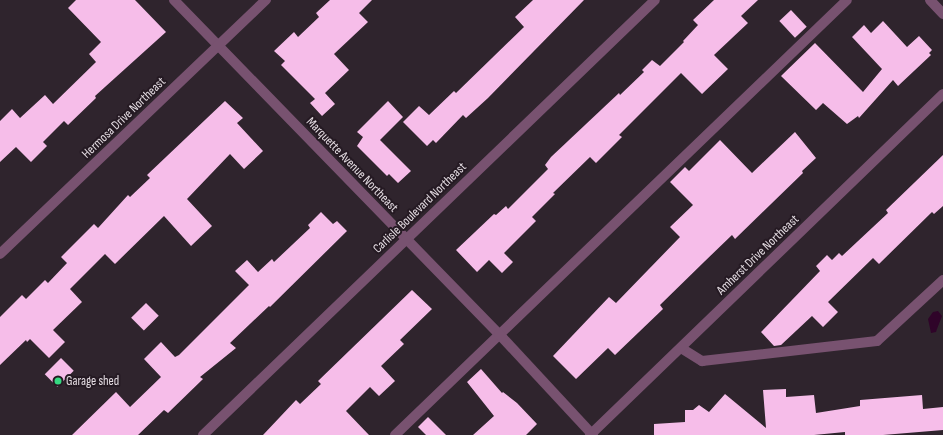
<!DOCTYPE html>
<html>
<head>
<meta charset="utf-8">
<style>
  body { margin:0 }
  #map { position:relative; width:943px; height:435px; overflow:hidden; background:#2f242d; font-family:"Sofia Sans Condensed",sans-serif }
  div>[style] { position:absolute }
  .water>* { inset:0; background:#2f0429 }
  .building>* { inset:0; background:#f6bde9; transform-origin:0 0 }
  .service>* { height:10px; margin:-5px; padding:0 5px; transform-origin:5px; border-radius:5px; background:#785270 }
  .minor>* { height:10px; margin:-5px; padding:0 5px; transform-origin:5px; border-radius:5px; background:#785270 }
  .tertiary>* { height:10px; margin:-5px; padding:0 5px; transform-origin:5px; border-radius:5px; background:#785270 }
  .dots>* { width:11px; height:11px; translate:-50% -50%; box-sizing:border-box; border:2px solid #251a23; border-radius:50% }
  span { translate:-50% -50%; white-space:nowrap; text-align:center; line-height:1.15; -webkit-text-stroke:4px #251a23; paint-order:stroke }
  .street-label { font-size:13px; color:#e5dde3 }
  .poi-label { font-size:13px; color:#e5dde3 }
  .left { translate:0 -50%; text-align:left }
</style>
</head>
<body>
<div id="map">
  <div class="water">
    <div style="clip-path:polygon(938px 311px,942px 316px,937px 329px,936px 332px,931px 333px,928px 319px,933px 312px)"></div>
  </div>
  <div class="building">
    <div style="clip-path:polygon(76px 0,135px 0,166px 32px,95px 96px,96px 98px,68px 125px,64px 121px,43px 142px,47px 146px,31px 162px,16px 147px,0 162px,0 121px,12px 109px,20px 118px,45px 95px,53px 104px,96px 62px,89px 54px,101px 42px,68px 8px)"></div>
    <div style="clip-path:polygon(330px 0,372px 0,359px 13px,368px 22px,334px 54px,349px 70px,325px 93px,335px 104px,322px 116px,310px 103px,315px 99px,281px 65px,285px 61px,274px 51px,294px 32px,298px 37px,319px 17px,316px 13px)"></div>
    <div style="clip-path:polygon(533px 0,584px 0,488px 98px,466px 118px,463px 115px,436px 143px,433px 140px,427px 146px,403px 122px,419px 106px,429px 115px,454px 91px,456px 93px,524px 27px,515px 17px)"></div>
    <div style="clip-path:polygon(714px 0,758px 0,741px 16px,748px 23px,714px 55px,728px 69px,702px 94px,681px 73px,619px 135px,622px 137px,596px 163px,590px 157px,553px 193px,555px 194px,532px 217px,536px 221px,504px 253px,513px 262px,502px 273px,489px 260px,477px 272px,456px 250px,494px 214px,496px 215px,506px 206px,508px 209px,548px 169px,545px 165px,551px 157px,619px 93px,620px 95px,644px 72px,642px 70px,652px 60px,660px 66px,684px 42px,683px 41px,698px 25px,693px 20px)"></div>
    <div style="left:791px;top:10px;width:23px;height:16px;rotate:47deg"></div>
    <div style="clip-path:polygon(883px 21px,907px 47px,919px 36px,932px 50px,929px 53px,931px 55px,898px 86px,893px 80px,859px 118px,858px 116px,847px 124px,823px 103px,816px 110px,781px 76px,815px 43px,863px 92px,882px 69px,852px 37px,864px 25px,871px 33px)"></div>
    <div style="clip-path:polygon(225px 101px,243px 118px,237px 123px,263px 151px,244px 169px,230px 154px,187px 199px,212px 226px,191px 246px,164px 216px,115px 264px,105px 254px,70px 289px,82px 302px,53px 330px,65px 342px,49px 358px,30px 339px,27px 342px,26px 340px,0 365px,0 317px,22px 295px,26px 299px,45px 280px,48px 283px,67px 263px,61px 257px,94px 224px,98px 228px,128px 195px,130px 197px,150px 178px,147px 175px)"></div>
    <div style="clip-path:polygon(388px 101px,403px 117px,380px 140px,411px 171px,398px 183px,389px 174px,387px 176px,357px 146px,363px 137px,357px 132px)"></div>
    <div style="clip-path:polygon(795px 132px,816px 158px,802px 171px,803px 173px,735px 239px,732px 235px,704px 262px,660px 305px,663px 309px,615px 355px,608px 348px,576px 379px,553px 356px,609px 297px,616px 303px,680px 237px,670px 227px,693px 205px,670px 182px,685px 167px,689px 171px,720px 140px,752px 173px)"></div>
    <div style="clip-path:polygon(943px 155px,943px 206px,934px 214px,932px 212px,879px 264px,873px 258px,828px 302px,838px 312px,823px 327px,812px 316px,781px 345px,774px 346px,761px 332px,820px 271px,816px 266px,827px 255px,832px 260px,839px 253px,842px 256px,888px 213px,886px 210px)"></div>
    <div style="clip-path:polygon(321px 212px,333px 224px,337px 221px,347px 231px,270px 307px,269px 306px,230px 343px,236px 348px,200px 377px,203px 379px,168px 413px,164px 410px,138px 435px,72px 435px,116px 392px,130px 407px,161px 377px,144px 359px,161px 342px,175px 357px,179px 355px,249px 285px,235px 271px,247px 260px,258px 272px,272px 259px,274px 262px,310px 228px,308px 225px)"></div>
    <div style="clip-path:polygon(412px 290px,432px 309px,400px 340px,404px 344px,381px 366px,395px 381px,379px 396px,370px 387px,346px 411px,369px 435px,263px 435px,296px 400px,300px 404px,321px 384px,318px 381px)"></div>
    <div style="left:146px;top:303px;width:18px;height:21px;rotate:45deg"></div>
    <div style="left:61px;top:358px;width:18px;height:23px;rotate:45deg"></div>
    <div style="clip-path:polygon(481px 369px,502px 393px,503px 392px,517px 403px,537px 424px,526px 435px,473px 435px,494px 416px,467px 382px)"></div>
    <div style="clip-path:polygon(786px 389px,786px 397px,814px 395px,816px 413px,860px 406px,860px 400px,922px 395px,923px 409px,943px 407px,943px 430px,883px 435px,845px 435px,845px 432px,814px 435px,654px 435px,654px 424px,685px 422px,685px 410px,693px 410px,699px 405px,709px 412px,725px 394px,766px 428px,763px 390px)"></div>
    <div style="clip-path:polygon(428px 417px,446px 435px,426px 435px,418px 427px)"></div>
  </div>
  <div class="service">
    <div style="left:681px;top:348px;width:25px;rotate:32deg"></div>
    <div style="left:702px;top:361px;width:176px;rotate:-6.5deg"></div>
    <div style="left:877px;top:341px;width:90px;rotate:-42.7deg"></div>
    <div style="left:395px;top:435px;width:627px;rotate:-43.9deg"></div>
  </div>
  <div class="minor">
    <div style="left:174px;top:0;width:466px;rotate:45.8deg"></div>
    <div style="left:499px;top:334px;width:138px;rotate:47.1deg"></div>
    <div style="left:930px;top:0;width:19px;rotate:47deg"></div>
    <div style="left:0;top:254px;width:368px;rotate:-43.7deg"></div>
    <div style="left:590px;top:435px;width:491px;rotate:-44deg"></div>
  </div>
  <div class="tertiary">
    <div style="left:203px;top:435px;width:627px;rotate:-43.9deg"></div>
  </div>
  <div class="dots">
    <div style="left:58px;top:381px;background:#35d881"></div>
  </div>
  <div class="street-label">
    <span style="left:124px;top:118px;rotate:-44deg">Hermosa Drive Northeast</span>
    <span style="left:352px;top:165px;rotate:46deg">Marquette Avenue Northeast</span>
    <span style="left:420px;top:208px;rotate:-44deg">Carlisle Boulevard Northeast</span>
    <span style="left:758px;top:255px;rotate:-44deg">Amherst Drive Northeast</span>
  </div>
  <div class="poi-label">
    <span class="left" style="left:66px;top:381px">Garage shed</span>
  </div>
</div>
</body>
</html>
